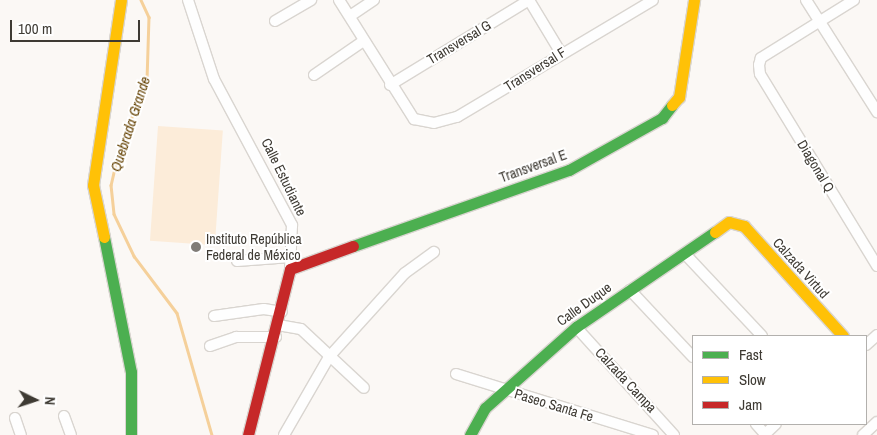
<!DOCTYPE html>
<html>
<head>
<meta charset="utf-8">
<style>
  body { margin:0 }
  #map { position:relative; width:877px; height:435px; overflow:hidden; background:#fbf8f5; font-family:"Archivo Narrow",sans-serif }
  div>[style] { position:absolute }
  .green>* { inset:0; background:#fcecd9; transform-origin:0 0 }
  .stream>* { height:2.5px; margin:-1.25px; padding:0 1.25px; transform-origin:1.25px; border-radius:1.25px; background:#f5d09a }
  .roads { filter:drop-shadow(1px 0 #d9d5d0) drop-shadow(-1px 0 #d9d5d0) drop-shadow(0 1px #d9d5d0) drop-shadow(0 -1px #d9d5d0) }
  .street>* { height:10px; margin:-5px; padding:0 5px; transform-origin:5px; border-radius:5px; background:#fefefe }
  .fast>* { height:11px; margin:-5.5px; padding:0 5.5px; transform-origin:5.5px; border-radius:5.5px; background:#4caf50 }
  .slow>* { height:11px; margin:-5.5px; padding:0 5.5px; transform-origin:5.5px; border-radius:5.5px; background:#ffc107 }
  .jam>* { height:11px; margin:-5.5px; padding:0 5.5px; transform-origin:5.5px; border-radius:5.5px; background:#c62828 }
  .dots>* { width:14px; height:14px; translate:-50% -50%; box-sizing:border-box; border:2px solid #fff; border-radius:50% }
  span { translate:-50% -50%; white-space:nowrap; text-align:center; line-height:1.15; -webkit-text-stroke:4px #fff; paint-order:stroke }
  .street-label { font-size:14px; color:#3e3a33 }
  .poi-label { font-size:14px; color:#3e3a33 }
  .left { translate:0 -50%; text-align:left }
  .water-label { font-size:15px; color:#684608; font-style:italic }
  .legend { position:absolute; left:692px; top:335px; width:175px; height:90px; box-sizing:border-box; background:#fff; border:1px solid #b2b0ad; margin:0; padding:6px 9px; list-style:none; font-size:15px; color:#3e3a33 }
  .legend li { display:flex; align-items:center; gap:10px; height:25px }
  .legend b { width:25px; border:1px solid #b2b0ad }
  .north { position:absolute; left:10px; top:375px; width:50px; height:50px; -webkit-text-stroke:4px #fff; paint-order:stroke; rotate:94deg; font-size:14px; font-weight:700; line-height:20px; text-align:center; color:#3e3a33 }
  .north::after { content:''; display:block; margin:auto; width:18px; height:22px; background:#3e3a33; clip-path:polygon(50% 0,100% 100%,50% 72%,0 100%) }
  .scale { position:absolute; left:10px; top:20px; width:130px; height:22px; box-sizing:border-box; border:2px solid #3e3a33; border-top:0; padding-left:6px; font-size:15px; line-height:18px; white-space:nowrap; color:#3e3a33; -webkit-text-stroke:4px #fff; paint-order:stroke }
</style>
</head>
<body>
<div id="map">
  <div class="green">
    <div style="left:158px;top:126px;width:65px;height:115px;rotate:4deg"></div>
  </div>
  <div class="stream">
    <div style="left:141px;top:0;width:19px;rotate:65deg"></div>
    <div style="left:149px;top:17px;width:62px;rotate:91.8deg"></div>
    <div style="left:147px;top:79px;width:77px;rotate:111.3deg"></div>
    <div style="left:119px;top:151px;width:35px;rotate:103deg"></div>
    <div style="left:111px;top:185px;width:29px;rotate:84deg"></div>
    <div style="left:114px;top:214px;width:47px;rotate:64.5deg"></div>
    <div style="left:134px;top:256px;width:71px;rotate:53deg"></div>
    <div style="left:177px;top:313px;width:127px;rotate:74deg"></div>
  </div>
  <div class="roads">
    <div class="street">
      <div style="left:188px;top:0;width:83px;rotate:71.8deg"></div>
      <div style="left:214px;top:79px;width:166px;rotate:61.9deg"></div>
      <div style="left:292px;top:225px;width:44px;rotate:92.6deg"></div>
      <div style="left:339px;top:0;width:141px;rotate:57.8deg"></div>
      <div style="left:414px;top:119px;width:20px;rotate:11deg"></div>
      <div style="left:434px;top:123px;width:24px;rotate:-15deg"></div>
      <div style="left:457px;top:117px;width:228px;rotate:-30.8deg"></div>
      <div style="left:529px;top:0;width:62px;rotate:58.9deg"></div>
      <div style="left:806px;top:0;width:133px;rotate:57.6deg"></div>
      <div style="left:854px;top:0;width:110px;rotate:148.1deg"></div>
      <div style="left:761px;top:58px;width:7px;rotate:106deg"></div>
      <div style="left:759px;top:65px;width:9px;rotate:84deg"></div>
      <div style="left:760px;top:74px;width:225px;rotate:58.6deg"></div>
      <div style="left:350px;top:16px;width:29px;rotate:-34deg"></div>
      <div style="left:275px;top:21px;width:42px;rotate:-30.3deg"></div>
      <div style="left:314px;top:75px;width:58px;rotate:-34.5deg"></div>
      <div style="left:390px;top:85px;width:163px;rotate:-31.4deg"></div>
      <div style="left:686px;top:255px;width:111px;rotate:46.8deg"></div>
      <div style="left:237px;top:261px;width:54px;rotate:-4.2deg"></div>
      <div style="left:630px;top:290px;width:92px;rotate:46.8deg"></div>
      <div style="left:214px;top:316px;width:50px;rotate:-8deg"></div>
      <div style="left:264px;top:309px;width:18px;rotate:9deg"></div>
      <div style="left:278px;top:325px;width:23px;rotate:10deg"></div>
      <div style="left:301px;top:329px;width:86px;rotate:43.1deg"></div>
      <div style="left:576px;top:327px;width:146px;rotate:47.8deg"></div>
      <div style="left:866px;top:345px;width:15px;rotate:-42deg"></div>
      <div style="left:210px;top:346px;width:28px;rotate:-19deg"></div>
      <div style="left:236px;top:337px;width:40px"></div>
      <div style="left:456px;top:374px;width:206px;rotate:17.2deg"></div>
      <div style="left:64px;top:416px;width:20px;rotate:70deg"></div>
      <div style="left:15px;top:418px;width:18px;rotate:71deg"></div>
      <div style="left:756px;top:424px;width:13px;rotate:48deg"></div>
      <div style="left:284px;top:435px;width:90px;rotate:-60deg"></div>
      <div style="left:329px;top:357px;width:113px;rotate:-47.9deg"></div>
      <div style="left:405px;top:273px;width:36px;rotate:-36deg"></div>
      <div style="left:764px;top:435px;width:16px;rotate:-43deg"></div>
      <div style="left:863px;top:435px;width:19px;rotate:-43deg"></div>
    </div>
    <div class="fast">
      <div style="left:104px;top:237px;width:138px;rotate:78.7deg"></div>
      <div style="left:131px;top:372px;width:63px;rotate:90deg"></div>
      <div style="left:353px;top:246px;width:229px;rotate:-19.4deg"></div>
      <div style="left:569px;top:170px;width:107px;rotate:-29.2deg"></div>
      <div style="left:662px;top:118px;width:16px;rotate:-52deg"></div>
      <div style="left:470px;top:435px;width:31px;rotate:-61deg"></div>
      <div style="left:485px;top:408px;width:122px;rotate:-41.7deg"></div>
      <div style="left:576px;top:327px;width:168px;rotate:-34.4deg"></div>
    </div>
    <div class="slow">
      <div style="left:672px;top:105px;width:11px;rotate:-49deg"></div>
      <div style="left:679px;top:97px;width:98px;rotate:-81.2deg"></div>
      <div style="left:715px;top:232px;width:17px;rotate:-36deg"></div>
      <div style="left:729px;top:222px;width:16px;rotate:15deg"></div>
      <div style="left:744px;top:226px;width:148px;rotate:48deg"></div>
      <div style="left:104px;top:237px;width:53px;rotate:-101.9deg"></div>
      <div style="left:93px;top:185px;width:187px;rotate:-81.4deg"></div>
    </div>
    <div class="jam">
      <div style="left:248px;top:435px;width:171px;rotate:-75.8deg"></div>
      <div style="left:290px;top:269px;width:67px;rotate:-20.1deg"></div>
    </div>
  </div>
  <div class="dots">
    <div style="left:196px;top:247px;background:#807c77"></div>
  </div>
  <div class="street-label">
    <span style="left:459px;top:42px;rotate:-31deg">Transversal G</span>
    <span style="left:535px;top:69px;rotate:-32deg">Transversal F</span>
    <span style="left:533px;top:166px;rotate:-20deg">Transversal E</span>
    <span style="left:816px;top:166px;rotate:59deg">Diagonal Q</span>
    <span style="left:284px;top:177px;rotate:64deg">Calle Estudiante</span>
    <span style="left:801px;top:268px;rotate:48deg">Calzada Virtud</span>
    <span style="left:584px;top:304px;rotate:-36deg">Calle Duque</span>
    <span style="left:626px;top:380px;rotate:47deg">Calzada Campa</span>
    <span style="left:554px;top:405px;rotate:17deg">Paseo Santa Fe</span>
  </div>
  <div class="poi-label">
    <span class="left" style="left:206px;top:247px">Instituto República<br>Federal de México</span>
  </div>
  <div class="water-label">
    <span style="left:130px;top:124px;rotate:-72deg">Quebrada Grande</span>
  </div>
  <ul class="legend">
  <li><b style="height:6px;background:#4caf50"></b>Fast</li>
  <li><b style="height:6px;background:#ffc107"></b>Slow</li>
  <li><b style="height:6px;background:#c62828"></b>Jam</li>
  </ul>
  <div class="north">N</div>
  <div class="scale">100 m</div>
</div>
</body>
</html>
